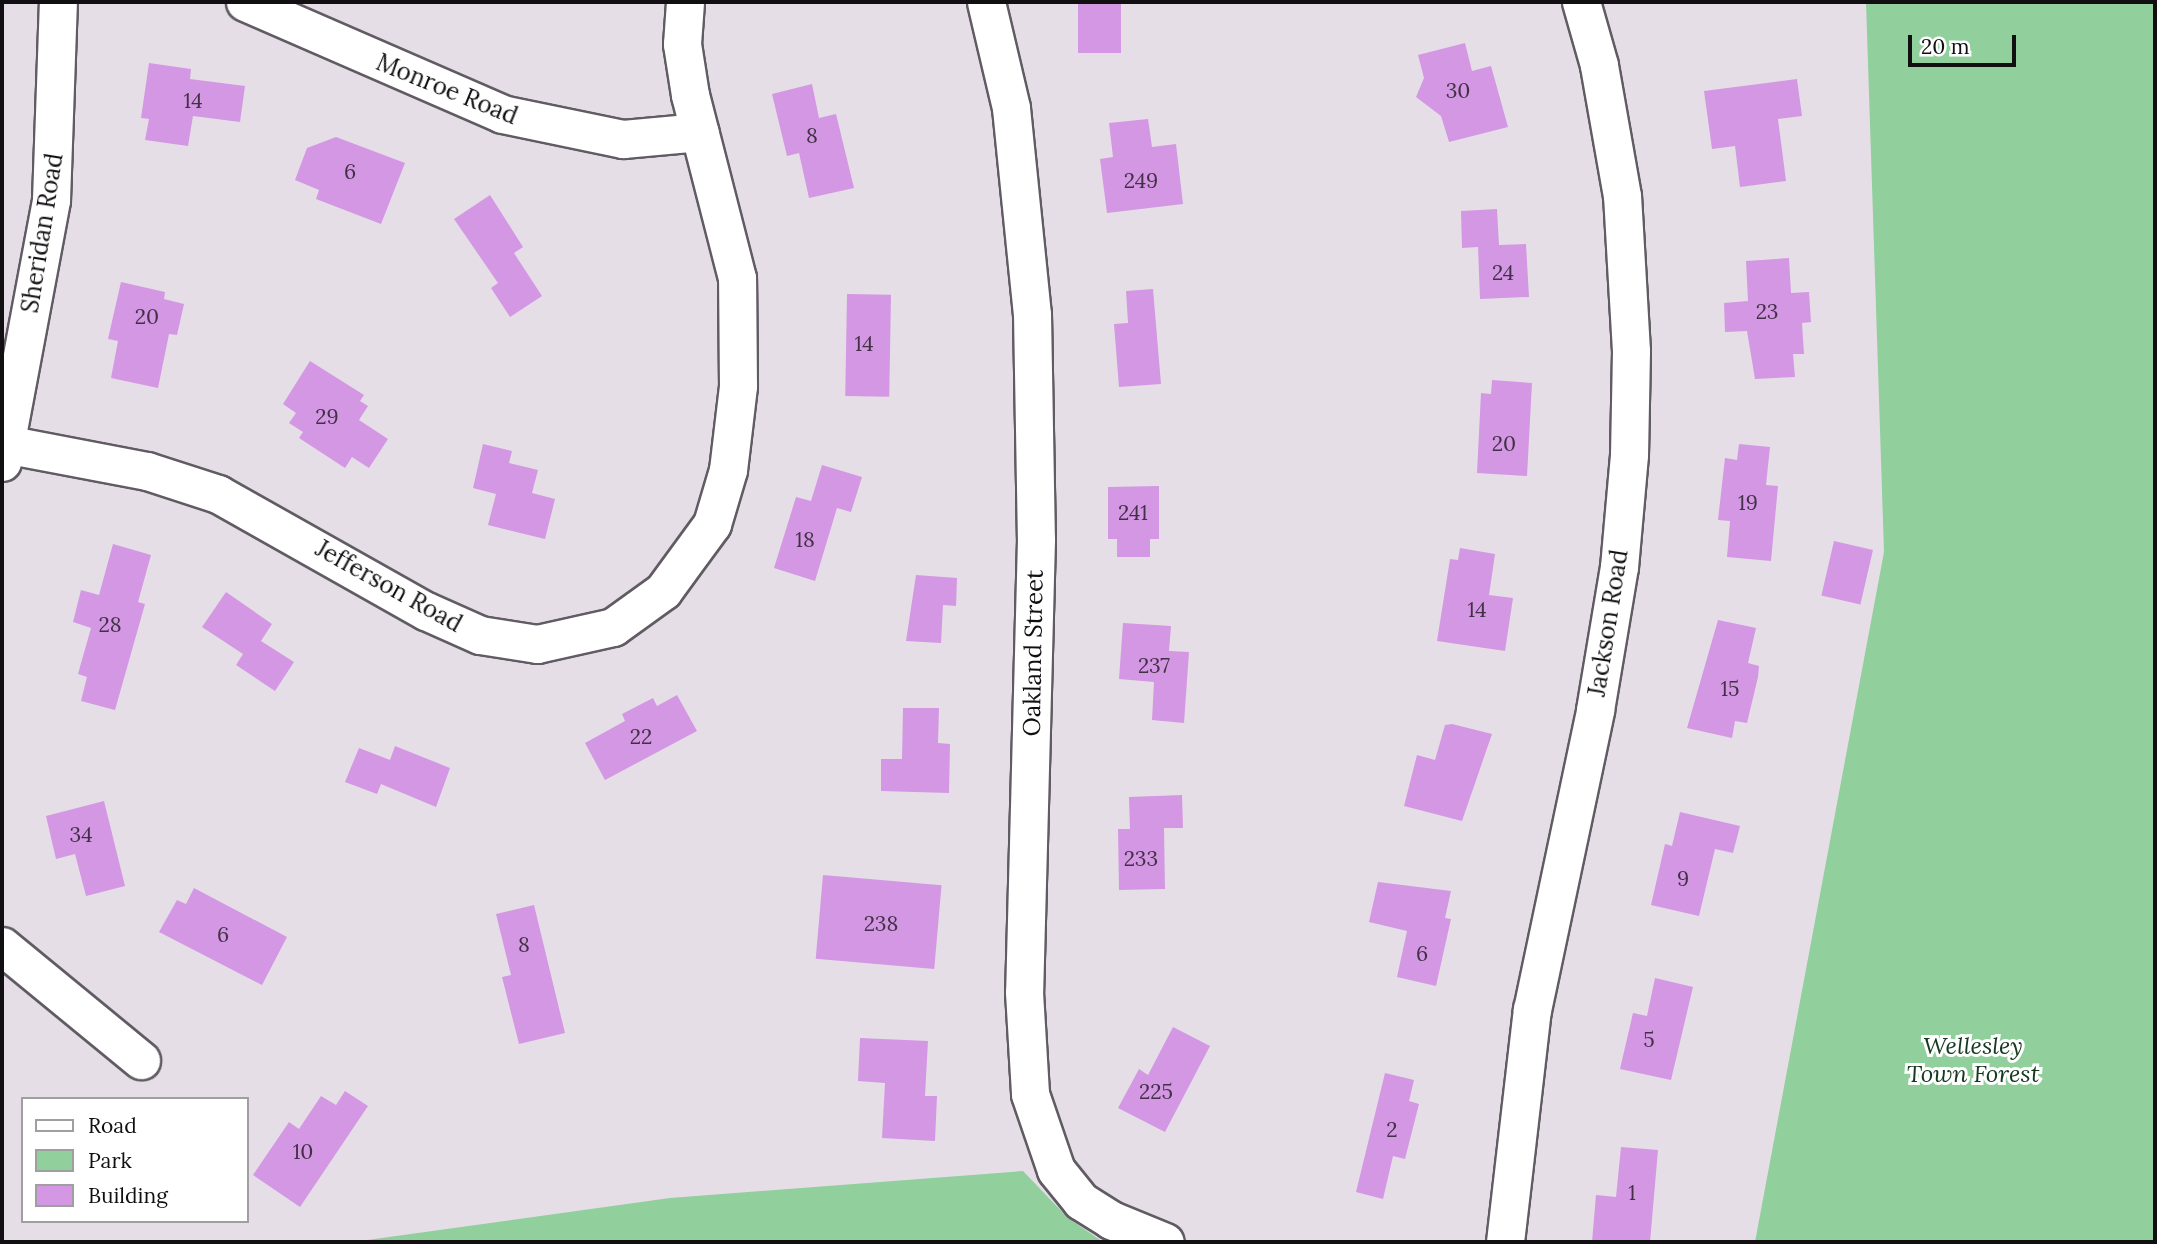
<!DOCTYPE html>
<html>
<head>
<meta charset="utf-8">
<style>
  body { margin:0 }
  #map { position:relative; width:2157px; height:1244px; overflow:hidden; background:#e5dee7; font-family:Lora,serif }
  div>[style] { position:absolute }
  .green>* { inset:0; background:#91cf9d }
  .building>* { inset:0; background:#d497e3; transform-origin:0 0 }
  .roads { filter:drop-shadow(2px 0 #615b63) drop-shadow(-2px 0 #615b63) drop-shadow(0 2px #615b63) drop-shadow(0 -2px #615b63) }
  .minor>* { height:37px; margin:-18.5px; padding:0 18.5px; transform-origin:18.5px; border-radius:18.5px; background:#fff }
  span { translate:-50% -50%; white-space:nowrap; text-align:center; line-height:1.15; -webkit-text-stroke:6px #fff; paint-order:stroke }
  .number-label { font-size:21px; color:#423146 }
  .number-label span { -webkit-text-stroke-width:0 }
  .street-label { font-size:24px; color:#120f12 }
  .park-label { font-size:24px; color:#15391e; font-style:italic }
  .frame { position:absolute; inset:0; border:4px solid #120f12; pointer-events:none }
  .legend { position:absolute; left:21px; top:1097px; width:228px; height:126px; box-sizing:border-box; background:#fff; border:2px solid #a09fa0; margin:0; padding:9px 12px; list-style:none; font-size:21px; color:#120f12 }
  .legend li { display:flex; align-items:center; gap:14px; height:35px }
  .legend b { width:35px; border:2px solid #a09fa0 }
  .scale { position:absolute; left:1908px; top:35px; width:108px; height:32px; box-sizing:border-box; border:4px solid #120f12; border-top:0; padding-left:9px; font-size:21px; line-height:24px; white-space:nowrap; color:#120f12; -webkit-text-stroke:5px #fff; paint-order:stroke }
</style>
</head>
<body>
<div id="map">
  <div class="green">
    <div style="clip-path:polygon(1866px 2px,2155px 2px,2155px 1242px,1755px 1242px,1884px 552px)"></div>
    <div style="clip-path:polygon(1023px 1171px,1068px 1218px,1103px 1242px,353px 1242px,670px 1198px)"></div>
  </div>
  <div class="building">
    <div style="left:1078px;top:2px;width:43px;height:51px"></div>
    <div style="clip-path:polygon(1465px 43px,1472px 71px,1491px 66px,1508px 127px,1449px 142px,1441px 116px,1416px 97px,1424px 78px,1418px 55px)"></div>
    <div style="clip-path:polygon(149px 63px,191px 69px,190px 79px,245px 86px,240px 122px,193px 116px,188px 146px,145px 140px,149px 119px,141px 118px)"></div>
    <div style="clip-path:polygon(1797px 79px,1802px 116px,1778px 119px,1786px 181px,1740px 187px,1735px 146px,1712px 149px,1704px 91px)"></div>
    <div style="clip-path:polygon(812px 84px,819px 118px,836px 114px,854px 188px,809px 198px,799px 153px,787px 156px,772px 94px)"></div>
    <div style="clip-path:polygon(1148px 119px,1152px 147px,1176px 144px,1183px 204px,1107px 213px,1100px 159px,1113px 157px,1109px 123px)"></div>
    <div style="clip-path:polygon(336px 137px,405px 163px,381px 224px,316px 199px,319px 190px,295px 180px,307px 148px)"></div>
    <div style="clip-path:polygon(490px 195px,523px 247px,514px 253px,542px 296px,510px 317px,491px 288px,498px 283px,454px 219px)"></div>
    <div style="clip-path:polygon(1497px 209px,1499px 245px,1526px 244px,1529px 297px,1480px 299px,1478px 247px,1462px 248px,1461px 211px)"></div>
    <div style="clip-path:polygon(1789px 258px,1791px 293px,1809px 292px,1811px 322px,1802px 323px,1804px 354px,1793px 354px,1795px 377px,1755px 379px,1747px 331px,1725px 332px,1724px 303px,1748px 301px,1746px 261px)"></div>
    <div style="clip-path:polygon(121px 282px,165px 292px,164px 299px,184px 304px,177px 335px,169px 334px,158px 388px,111px 378px,118px 341px,108px 339px)"></div>
    <div style="clip-path:polygon(1153px 289px,1161px 384px,1119px 387px,1114px 324px,1128px 323px,1126px 291px)"></div>
    <div style="left:847px;top:294px;width:44px;height:102px;rotate:1deg"></div>
    <div style="clip-path:polygon(310px 361px,364px 395px,360px 401px,368px 406px,359px 420px,388px 439px,369px 468px,352px 457px,345px 468px,299px 438px,303px 432px,289px 423px,296px 413px,283px 404px)"></div>
    <div style="clip-path:polygon(1492px 380px,1532px 383px,1527px 476px,1477px 473px,1481px 393px,1491px 394px)"></div>
    <div style="clip-path:polygon(483px 444px,512px 451px,509px 463px,538px 470px,532px 493px,555px 499px,545px 539px,488px 525px,496px 494px,473px 488px)"></div>
    <div style="clip-path:polygon(1739px 444px,1770px 447px,1766px 485px,1778px 486px,1771px 561px,1727px 557px,1730px 521px,1718px 520px,1725px 458px,1737px 460px)"></div>
    <div style="clip-path:polygon(822px 465px,862px 477px,851px 512px,837px 508px,815px 581px,774px 568px,796px 497px,811px 501px)"></div>
    <div style="clip-path:polygon(1159px 486px,1159px 539px,1150px 539px,1150px 557px,1117px 557px,1117px 539px,1108px 539px,1108px 487px)"></div>
    <div style="left:1834px;top:541px;width:40px;height:56px;rotate:13deg"></div>
    <div style="clip-path:polygon(113px 544px,151px 555px,138px 602px,145px 604px,115px 710px,81px 701px,87px 677px,78px 674px,91px 628px,73px 622px,81px 590px,99px 595px)"></div>
    <div style="clip-path:polygon(1460px 548px,1495px 554px,1489px 595px,1513px 598px,1505px 651px,1437px 641px,1450px 559px,1458px 560px)"></div>
    <div style="clip-path:polygon(916px 575px,957px 578px,956px 606px,943px 605px,941px 643px,906px 641px)"></div>
    <div style="clip-path:polygon(226px 592px,272px 624px,261px 641px,294px 662px,275px 691px,236px 665px,243px 654px,202px 627px)"></div>
    <div style="clip-path:polygon(1718px 620px,1756px 628px,1748px 663px,1759px 666px,1758px 677px,1747px 723px,1735px 721px,1732px 738px,1687px 728px)"></div>
    <div style="clip-path:polygon(1123px 623px,1171px 626px,1169px 651px,1189px 652px,1184px 723px,1152px 720px,1154px 682px,1119px 679px)"></div>
    <div style="clip-path:polygon(677px 695px,697px 731px,605px 780px,585px 743px,625px 721px,622px 714px,653px 698px,657px 706px)"></div>
    <div style="clip-path:polygon(903px 708px,939px 708px,938px 743px,950px 744px,949px 793px,881px 791px,881px 759px,902px 759px)"></div>
    <div style="clip-path:polygon(1452px 724px,1492px 734px,1462px 821px,1404px 806px,1417px 755px,1435px 760px,1445px 725px)"></div>
    <div style="clip-path:polygon(395px 746px,450px 768px,436px 807px,381px 784px,377px 794px,345px 782px,359px 748px,390px 760px)"></div>
    <div style="clip-path:polygon(1182px 795px,1183px 828px,1164px 828px,1165px 889px,1119px 890px,1118px 829px,1130px 829px,1129px 797px)"></div>
    <div style="clip-path:polygon(104px 801px,125px 886px,86px 896px,75px 854px,56px 859px,46px 816px)"></div>
    <div style="clip-path:polygon(1680px 812px,1740px 826px,1733px 853px,1715px 849px,1699px 916px,1651px 905px,1665px 844px,1672px 846px)"></div>
    <div style="left:823px;top:875px;width:119px;height:84px;rotate:5deg"></div>
    <div style="clip-path:polygon(1378px 882px,1451px 891px,1445px 918px,1451px 919px,1436px 986px,1397px 977px,1407px 931px,1369px 922px)"></div>
    <div style="clip-path:polygon(194px 888px,287px 937px,262px 985px,159px 932px,177px 900px,186px 904px)"></div>
    <div style="clip-path:polygon(534px 905px,565px 1033px,519px 1044px,502px 977px,511px 975px,496px 914px)"></div>
    <div style="clip-path:polygon(1655px 978px,1693px 987px,1671px 1080px,1620px 1069px,1633px 1013px,1647px 1016px)"></div>
    <div style="clip-path:polygon(1173px 1027px,1210px 1046px,1165px 1132px,1118px 1108px,1139px 1069px,1148px 1075px)"></div>
    <div style="clip-path:polygon(860px 1038px,928px 1041px,925px 1096px,937px 1096px,935px 1141px,882px 1138px,885px 1083px,858px 1081px)"></div>
    <div style="clip-path:polygon(1385px 1073px,1414px 1080px,1409px 1101px,1419px 1104px,1405px 1159px,1393px 1156px,1383px 1199px,1356px 1192px)"></div>
    <div style="clip-path:polygon(345px 1091px,368px 1106px,300px 1207px,253px 1175px,289px 1122px,299px 1129px,321px 1096px,336px 1105px)"></div>
    <div style="clip-path:polygon(1621px 1147px,1658px 1150px,1650px 1242px,1592px 1242px,1596px 1195px,1616px 1197px)"></div>
  </div>
  <div class="roads">
    <div class="minor">
      <div style="left:245px;top:2px;width:280px;rotate:23.5deg"></div>
      <div style="left:502px;top:114px;width:124px;rotate:11.7deg"></div>
      <div style="left:623px;top:139px;width:77px;rotate:-5.2deg"></div>
      <div style="left:986px;top:2px;width:109px;rotate:76.7deg"></div>
      <div style="left:1011px;top:108px;width:207px;rotate:84.2deg"></div>
      <div style="left:1032px;top:314px;width:225px;rotate:89deg"></div>
      <div style="left:1036px;top:539px;width:453px;rotate:91.5deg"></div>
      <div style="left:1024px;top:992px;width:102px;rotate:86.6deg"></div>
      <div style="left:1030px;top:1094px;width:80px;rotate:71.1deg"></div>
      <div style="left:1056px;top:1170px;width:40px;rotate:51deg"></div>
      <div style="left:1081px;top:1201px;width:36px;rotate:32deg"></div>
      <div style="left:1111px;top:1220px;width:58px;rotate:22.2deg"></div>
      <div style="left:5px;top:444px;width:145px;rotate:10.8deg"></div>
      <div style="left:147px;top:471px;width:75px;rotate:17.9deg"></div>
      <div style="left:218px;top:494px;width:239px;rotate:29.4deg"></div>
      <div style="left:426px;top:611px;width:59px;rotate:24deg"></div>
      <div style="left:480px;top:635px;width:58px;rotate:9deg"></div>
      <div style="left:537px;top:644px;width:78px;rotate:-12.6deg"></div>
      <div style="left:613px;top:627px;width:62px;rotate:-35.8deg"></div>
      <div style="left:663px;top:591px;width:83px;rotate:-53.8deg"></div>
      <div style="left:712px;top:524px;width:56px;rotate:-73.5deg"></div>
      <div style="left:728px;top:470px;width:85px;rotate:-83.2deg"></div>
      <div style="left:738px;top:386px;width:108px;rotate:-90.5deg"></div>
      <div style="left:737px;top:278px;width:189px;rotate:-104.4deg"></div>
      <div style="left:690px;top:95px;width:52px;rotate:-98.9deg"></div>
      <div style="left:682px;top:44px;width:42px;rotate:-85.9deg"></div>
      <div style="left:2px;top:462px;width:267px;rotate:-79.4deg"></div>
      <div style="left:51px;top:200px;width:198px;rotate:-88deg"></div>
      <div style="left:2px;top:946px;width:180px;rotate:39.4deg"></div>
      <div style="left:1505px;top:1242px;width:234px;rotate:-83.4deg"></div>
      <div style="left:1532px;top:1010px;width:307px;rotate:-78.1deg"></div>
      <div style="left:1595px;top:710px;width:145px;rotate:-80.5deg"></div>
      <div style="left:1619px;top:567px;width:112px;rotate:-84.9deg"></div>
      <div style="left:1629px;top:455px;width:104px;rotate:-88.9deg"></div>
      <div style="left:1631px;top:351px;width:155px;rotate:-93.3deg"></div>
      <div style="left:1622px;top:196px;width:133px;rotate:-100deg"></div>
      <div style="left:1599px;top:65px;width:66px;rotate:-105.9deg"></div>
    </div>
  </div>
  <div class="number-label">
    <span style="left:1458px;top:91px">30</span>
    <span style="left:193px;top:101px">14</span>
    <span style="left:812px;top:136px">8</span>
    <span style="left:350px;top:172px">6</span>
    <span style="left:1141px;top:181px">249</span>
    <span style="left:1503px;top:273px">24</span>
    <span style="left:1767px;top:312px">23</span>
    <span style="left:147px;top:317px">20</span>
    <span style="left:864px;top:344px">14</span>
    <span style="left:327px;top:417px">29</span>
    <span style="left:1504px;top:444px">20</span>
    <span style="left:1748px;top:503px">19</span>
    <span style="left:1133px;top:513px">241</span>
    <span style="left:805px;top:540px">18</span>
    <span style="left:1477px;top:610px">14</span>
    <span style="left:110px;top:625px">28</span>
    <span style="left:1154px;top:666px">237</span>
    <span style="left:1730px;top:689px">15</span>
    <span style="left:641px;top:737px">22</span>
    <span style="left:81px;top:835px">34</span>
    <span style="left:1141px;top:859px">233</span>
    <span style="left:1683px;top:879px">9</span>
    <span style="left:881px;top:924px">238</span>
    <span style="left:223px;top:935px">6</span>
    <span style="left:524px;top:945px">8</span>
    <span style="left:1422px;top:954px">6</span>
    <span style="left:1649px;top:1040px">5</span>
    <span style="left:1156px;top:1092px">225</span>
    <span style="left:1392px;top:1130px">2</span>
    <span style="left:303px;top:1152px">10</span>
    <span style="left:1632px;top:1193px">1</span>
  </div>
  <div class="street-label">
    <span style="left:447px;top:89px;rotate:22deg">Monroe Road</span>
    <span style="left:42px;top:233px;rotate:-81deg">Sheridan Road</span>
    <span style="left:389px;top:586px;rotate:29deg">Jefferson Road</span>
    <span style="left:1608px;top:623px;rotate:-81deg">Jackson Road</span>
    <span style="left:1033px;top:653px;rotate:-89deg">Oakland Street</span>
  </div>
  <div class="park-label">
    <span style="left:1973px;top:1060px">Wellesley<br>Town Forest</span>
  </div>
  <div class="frame"></div>
  <ul class="legend">
  <li><b style="height:9px;background:#fff"></b>Road</li>
  <li><b style="height:19px;background:#91cf9d"></b>Park</li>
  <li><b style="height:19px;background:#d497e3"></b>Building</li>
  </ul>
  <div class="scale">20 m</div>
</div>
</body>
</html>
